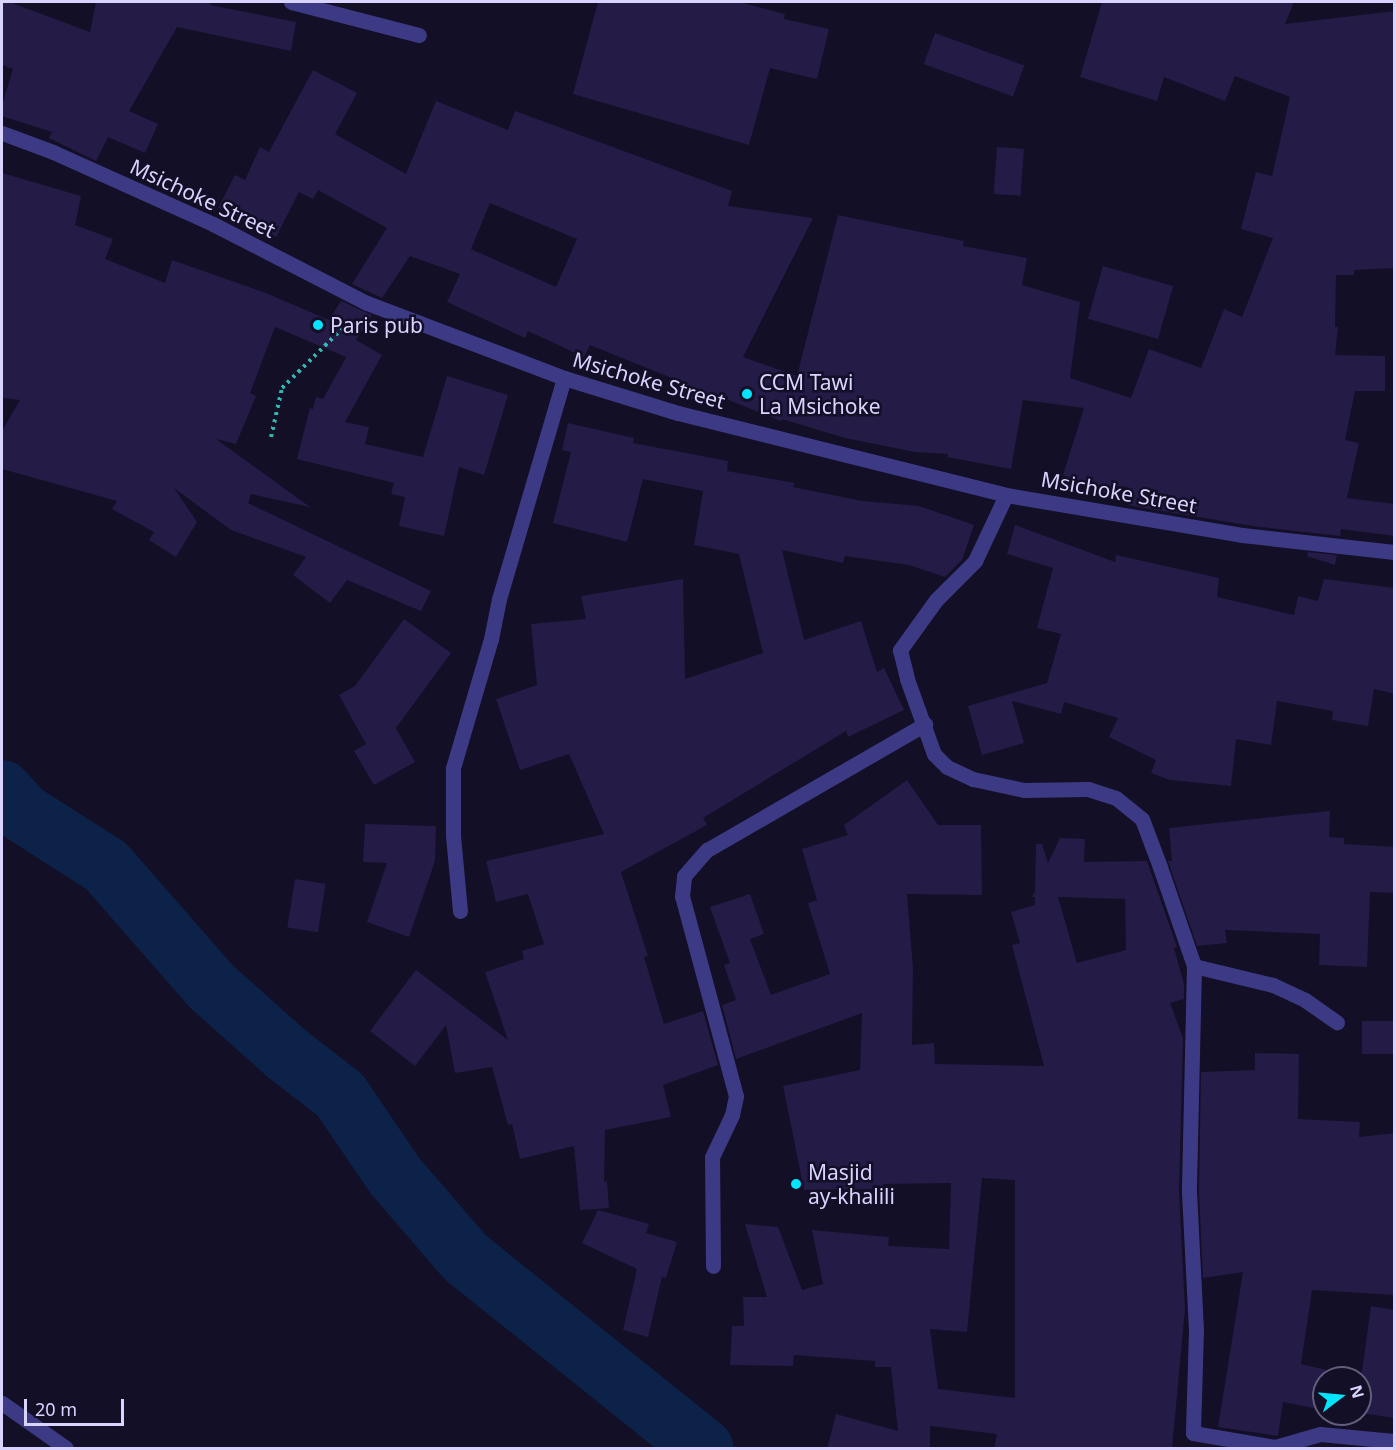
<!DOCTYPE html>
<html>
<head>
<meta charset="utf-8">
<style>
  body { margin:0 }
  #map { position:relative; width:1396px; height:1450px; overflow:hidden; background:#130f26; font-family:"Noto Sans",sans-serif }
  div>[style] { position:absolute }
  .river>* { height:60px; margin:-30px; padding:0 30px; transform-origin:30px; border-radius:30px; background:#0c2248 }
  .building>* { inset:0; background:#241b47; transform-origin:0 0 }
  .path>* { height:4px; margin-top:-2px; transform-origin:0; background:repeating-linear-gradient(90deg,#2fb8b0 0 3px,transparent 0 7.5px) }
  .street>* { height:15px; margin:-7.5px; padding:0 7.5px; transform-origin:7.5px; border-radius:7.5px; background:#3d3a85 }
  .dots>* { width:16px; height:16px; translate:-50% -50%; box-sizing:border-box; border:3px solid #130f26; border-radius:50% }
  span { translate:-50% -50%; white-space:nowrap; text-align:center; line-height:1.15; -webkit-text-stroke:5px #130f26; paint-order:stroke }
  .street-label { font-size:21px; color:#d9d4ff }
  .poi-label { font-size:21px; color:#d9d4ff }
  .left { translate:0 -50%; text-align:left }
  .frame { position:absolute; inset:0; border:3px solid #d9d4ff; pointer-events:none }
  .north { position:absolute; left:1312px; top:1366px; width:60px; height:60px; box-sizing:border-box; background:#130f26; border:2px solid #625e7d; border-radius:50%; rotate:74deg; font-size:16px; font-weight:700; line-height:24px; text-align:center; color:#d9d4ff }
  .north::after { content:''; display:block; margin:auto; width:21px; height:27px; background:#00e5ff; clip-path:polygon(50% 0,100% 100%,50% 72%,0 100%) }
  .scale { position:absolute; left:24px; top:1399px; width:100px; height:27px; box-sizing:border-box; border:3px solid #d9d4ff; border-top:0; padding-left:8px; font-size:18px; line-height:21px; white-space:nowrap; color:#d9d4ff; -webkit-text-stroke:4px #130f26; paint-order:stroke }
</style>
</head>
<body>
<div id="map">
  <div class="river">
    <div style="left:2px;top:790px;width:31px;rotate:48deg"></div>
    <div style="left:23px;top:813px;width:98px;rotate:32.6deg"></div>
    <div style="left:106px;top:866px;width:161px;rotate:48.8deg"></div>
    <div style="left:212px;top:987px;width:101px;rotate:41.8deg"></div>
    <div style="left:287px;top:1054px;width:67px;rotate:37.7deg"></div>
    <div style="left:340px;top:1095px;width:99px;rotate:55.7deg"></div>
    <div style="left:396px;top:1177px;width:107px;rotate:49.2deg"></div>
    <div style="left:466px;top:1258px;width:304px;rotate:38.7deg"></div>
  </div>
  <div class="building">
    <div style="clip-path:polygon(2px 2px,9px 2px,90px 32px,96px 2px,211px 2px,210px 5px,296px 22px,291px 51px,177px 27px,129px 111px,158px 124px,145px 153px,108px 137px,96px 161px,49px 138px,52px 132px,2px 116px,2px 105px,13px 69px,2px 65px)"></div>
    <div style="clip-path:polygon(598px 2px,739px 2px,785px 14px,784px 19px,829px 29px,817px 79px,770px 68px,749px 145px,573px 94px)"></div>
    <div style="clip-path:polygon(evenodd,1102px 2px,1294px 2px,1285px 24px,1395px 11px,1395px 268px,1354px 270px,1354px 275px,1336px 275px,1335px 327px,1338px 327px,1335px 355px,1385px 356px,1385px 391px,1355px 391px,1345px 440px,1359px 443px,1347px 498px,1395px 504px,1395px 536px,1341px 529px,1340px 536px,1253px 526px,1132px 506px,1063px 475px,1084px 408px,1023px 400px,1011px 469px,947px 457px,948px 454px,915px 452px,845px 438px,782px 419px,781px 421px,724px 398px,720px 409px,679px 395px,684px 383px,590px 345px,584px 357px,528px 331px,525px 338px,447px 302px,460px 274px,410px 256px,382px 298px,352px 284px,387px 228px,318px 190px,313px 199px,299px 192px,276px 237px,218px 208px,235px 175px,245px 180px,260px 147px,269px 152px,313px 70px,357px 93px,335px 134px,406px 174px,436px 101px,508px 130px,515px 111px,732px 191px,728px 206px,813px 218px,743px 357px,797px 376px,838px 215px,964px 241px,963px 246px,1027px 258px,1022px 285px,1080px 302px,1070px 378px,1131px 398px,1149px 349px,1201px 368px,1224px 309px,1242px 317px,1273px 238px,1241px 229px,1256px 172px,1272px 176px,1290px 97px,1235px 76px,1225px 101px,1164px 77px,1157px 101px,1080px 77px,1102px 2px,490px 203px,577px 239px,556px 287px,471px 249px,490px 203px)"></div>
    <div style="left:935px;top:33px;width:95px;height:33px;rotate:20deg"></div>
    <div style="left:997px;top:147px;width:27px;height:47px;rotate:4deg"></div>
    <div style="clip-path:polygon(2px 173px,81px 196px,75px 225px,113px 239px,105px 259px,165px 283px,172px 260px,266px 293px,329px 320px,341px 301px,372px 315px,356px 340px,382px 355px,345px 422px,369px 427px,365px 444px,423px 457px,447px 376px,508px 395px,484px 475px,459px 467px,444px 536px,399px 526px,405px 497px,391px 494px,394px 483px,297px 459px,310px 408px,313px 409px,316px 397px,323px 399px,353px 345px,346px 357px,275px 327px,250px 393px,256px 396px,236px 444px,216px 439px,310px 507px,251px 494px,248px 503px,431px 591px,421px 611px,347px 580px,330px 603px,293px 575px,306px 557px,231px 530px,174px 488px,197px 522px,176px 557px,149px 540px,154px 532px,112px 509px,117px 501px,2px 469px,2px 431px,20px 400px,2px 398px)"></div>
    <div style="left:1103px;top:266px;width:73px;height:55px;rotate:16deg"></div>
    <div style="clip-path:polygon(568px 423px,634px 438px,633px 443px,728px 461px,727px 471px,795px 483px,793px 487px,862px 501px,919px 506px,974px 525px,962px 560px,945px 577px,909px 565px,845px 556px,843px 563px,782px 550px,804px 640px,861px 621px,877px 672px,884px 668px,904px 710px,848px 737px,846px 731px,703px 818px,707px 825px,621px 872px,648px 956px,644px 957px,664px 1024px,703px 1011px,718px 1065px,663px 1085px,671px 1117px,605px 1130px,604px 1182px,607px 1181px,609px 1208px,580px 1210px,574px 1146px,520px 1159px,512px 1124px,508px 1125px,492px 1067px,455px 1073px,446px 1025px,415px 1066px,370px 1031px,416px 970px,508px 1040px,485px 972px,524px 959px,522px 951px,544px 944px,528px 894px,496px 902px,486px 861px,604px 834px,569px 754px,520px 770px,496px 699px,537px 685px,531px 624px,586px 619px,581px 596px,683px 579px,685px 679px,763px 653px,739px 554px,694px 545px,703px 491px,643px 479px,627px 542px,553px 523px,571px 452px,562px 450px)"></div>
    <div style="clip-path:polygon(1015px 525px,1115px 562px,1116px 555px,1219px 578px,1217px 597px,1294px 615px,1298px 596px,1318px 601px,1324px 579px,1395px 588px,1395px 694px,1374px 689px,1368px 726px,1332px 720px,1333px 711px,1277px 701px,1271px 745px,1236px 739px,1231px 786px,1170px 780px,1151px 773px,1156px 760px,1109px 737px,1118px 718px,1064px 702px,1061px 714px,1012px 701px,1024px 743px,982px 755px,968px 706px,1047px 683px,1061px 634px,1037px 628px,1053px 568px,1007px 554px)"></div>
    <div style="clip-path:polygon(1308px 552px,1337px 555px,1335px 565px,1307px 556px)"></div>
    <div style="clip-path:polygon(404px 619px,451px 653px,396px 728px,415px 762px,374px 785px,354px 751px,366px 744px,339px 695px,355px 686px)"></div>
    <div style="clip-path:polygon(evenodd,907px 780px,938px 825px,981px 825px,982px 895px,907px 894px,913px 968px,912px 1045px,934px 1043px,935px 1064px,1044px 1066px,1012px 945px,1020px 943px,1011px 912px,1035px 905px,1035px 897px,1032px 897px,1035px 891px,1036px 844px,1042px 844px,1048px 863px,1060px 838px,1085px 839px,1084px 862px,1147px 861px,1177px 947px,1174px 948px,1184px 984px,1184px 999px,1170px 1003px,1183px 1038px,1179px 1192px,1185px 1309px,1172px 1449px,994px 1449px,997px 1434px,930px 1426px,930px 1449px,827px 1449px,836px 1414px,898px 1431px,891px 1367px,875px 1367px,875px 1361px,794px 1355px,793px 1366px,730px 1365px,732px 1326px,744px 1326px,743px 1297px,767px 1297px,745px 1224px,778px 1227px,802px 1290px,823px 1284px,812px 1230px,889px 1237px,888px 1246px,949px 1249px,951px 1183px,883px 1184px,883px 1189px,804px 1190px,783px 1086px,860px 1070px,862px 1013px,736px 1059px,722px 1005px,736px 1000px,724px 965px,730px 963px,710px 907px,750px 894px,764px 934px,750px 939px,771px 995px,830px 974px,808px 903px,817px 900px,802px 849px,848px 835px,844px 825px,907px 780px,1058px 897px,1125px 899px,1126px 950px,1077px 963px,1058px 897px,907px 780px,982px 1178px,1015px 1180px,1015px 1398px,938px 1389px,930px 1329px,967px 1332px,982px 1178px)"></div>
    <div style="clip-path:polygon(1330px 811px,1329px 837px,1344px 838px,1344px 844px,1395px 847px,1395px 893px,1370px 892px,1367px 967px,1319px 965px,1320px 934px,1225px 930px,1227px 943px,1197px 946px,1168px 861px,1172px 861px,1169px 828px)"></div>
    <div style="clip-path:polygon(365px 824px,436px 826px,435px 861px,409px 937px,367px 922px,387px 863px,363px 862px)"></div>
    <div style="left:295px;top:879px;width:31px;height:49px;rotate:9deg"></div>
    <div style="left:1395px;top:1021px;width:33px;height:33px;rotate:90deg"></div>
    <div style="clip-path:polygon(1255px 1053px,1299px 1054px,1298px 1119px,1360px 1122px,1359px 1137px,1395px 1133px,1393px 1295px,1312px 1290px,1301px 1364px,1361px 1378px,1371px 1306px,1395px 1310px,1395px 1418px,1360px 1413px,1360px 1378px,1324px 1378px,1324px 1410px,1283px 1402px,1278px 1436px,1218px 1427px,1243px 1272px,1203px 1278px,1199px 1192px,1201px 1072px,1255px 1070px)"></div>
    <div style="clip-path:polygon(598px 1210px,649px 1224px,646px 1233px,677px 1242px,666px 1278px,662px 1277px,648px 1337px,623px 1330px,637px 1269px,582px 1243px)"></div>
  </div>
  <div class="path">
    <div style="left:271px;top:437px;width:50px;rotate:-77.3deg"></div>
    <div style="left:282px;top:388px;width:95px;rotate:-44.6deg"></div>
  </div>
  <div class="street">
    <div style="left:291px;top:2px;width:132px;rotate:14.5deg"></div>
    <div style="left:2px;top:133px;width:54px;rotate:20.4deg"></div>
    <div style="left:53px;top:152px;width:175px;rotate:24.2deg"></div>
    <div style="left:213px;top:224px;width:173px;rotate:27.2deg"></div>
    <div style="left:367px;top:303px;width:211px;rotate:20.8deg"></div>
    <div style="left:564px;top:378px;width:119px;rotate:17.1deg"></div>
    <div style="left:678px;top:413px;width:338px;rotate:14deg"></div>
    <div style="left:1006px;top:495px;width:239px;rotate:9.6deg"></div>
    <div style="left:1242px;top:535px;width:153px;rotate:6.4deg"></div>
    <div style="left:1006px;top:495px;width:73px;rotate:115.2deg"></div>
    <div style="left:975px;top:561px;width:55px;rotate:135deg"></div>
    <div style="left:936px;top:600px;width:62px;rotate:125.8deg"></div>
    <div style="left:900px;top:650px;width:30px;rotate:76deg"></div>
    <div style="left:907px;top:679px;width:80px;rotate:70.2deg"></div>
    <div style="left:934px;top:754px;width:18px;rotate:45deg"></div>
    <div style="left:947px;top:767px;width:29px;rotate:25deg"></div>
    <div style="left:973px;top:779px;width:52px;rotate:12.2deg"></div>
    <div style="left:1024px;top:790px;width:64px;rotate:-0.9deg"></div>
    <div style="left:1088px;top:789px;width:29px;rotate:18deg"></div>
    <div style="left:1116px;top:798px;width:33px;rotate:39deg"></div>
    <div style="left:1142px;top:819px;width:51px;rotate:69.4deg"></div>
    <div style="left:1160px;top:867px;width:105px;rotate:71deg"></div>
    <div style="left:1194px;top:966px;width:226px;rotate:91.3deg"></div>
    <div style="left:1189px;top:1192px;width:138px;rotate:87.1deg"></div>
    <div style="left:1196px;top:1330px;width:103px;rotate:91.7deg"></div>
    <div style="left:1193px;top:1433px;width:83px;rotate:9.7deg"></div>
    <div style="left:1275px;top:1447px;width:47px;rotate:-16.1deg"></div>
    <div style="left:1320px;top:1434px;width:74px;rotate:5.4deg"></div>
    <div style="left:460px;top:911px;width:76px;rotate:-95.3deg"></div>
    <div style="left:453px;top:835px;width:67px;rotate:-90deg"></div>
    <div style="left:453px;top:768px;width:134px;rotate:-73.6deg"></div>
    <div style="left:491px;top:639px;width:41px;rotate:-78.7deg"></div>
    <div style="left:499px;top:599px;width:230px;rotate:-73.6deg"></div>
    <div style="left:1194px;top:966px;width:81px;rotate:13.5deg"></div>
    <div style="left:1273px;top:985px;width:35px;rotate:25deg"></div>
    <div style="left:1305px;top:1000px;width:39px;rotate:35deg"></div>
    <div style="left:713px;top:1266px;width:109px;rotate:-90.5deg"></div>
    <div style="left:712px;top:1157px;width:47px;rotate:-64.5deg"></div>
    <div style="left:732px;top:1115px;width:19px;rotate:-78deg"></div>
    <div style="left:736px;top:1096px;width:207px;rotate:-105.1deg"></div>
    <div style="left:682px;top:896px;width:20px;rotate:-84deg"></div>
    <div style="left:684px;top:876px;width:35px;rotate:-49deg"></div>
    <div style="left:707px;top:850px;width:252px;rotate:-30deg"></div>
    <div style="left:2px;top:1403px;width:78px;rotate:35.1deg"></div>
  </div>
  <div class="dots">
    <div style="left:318px;top:325px;background:#00e5ff"></div>
    <div style="left:747px;top:394px;background:#00e5ff"></div>
    <div style="left:796px;top:1184px;background:#00e5ff"></div>
  </div>
  <div class="street-label">
    <span style="left:203px;top:198px;rotate:25deg">Msichoke Street</span>
    <span style="left:649px;top:380px;rotate:16deg">Msichoke Street</span>
    <span style="left:1119px;top:492px;rotate:10deg">Msichoke Street</span>
  </div>
  <div class="poi-label">
    <span class="left" style="left:330px;top:325px">Paris pub</span>
    <span class="left" style="left:759px;top:394px">CCM Tawi<br>La Msichoke</span>
    <span class="left" style="left:808px;top:1184px">Masjid<br>ay-khalili</span>
  </div>
  <div class="frame"></div>
  <div class="north">N</div>
  <div class="scale">20 m</div>
</div>
</body>
</html>
